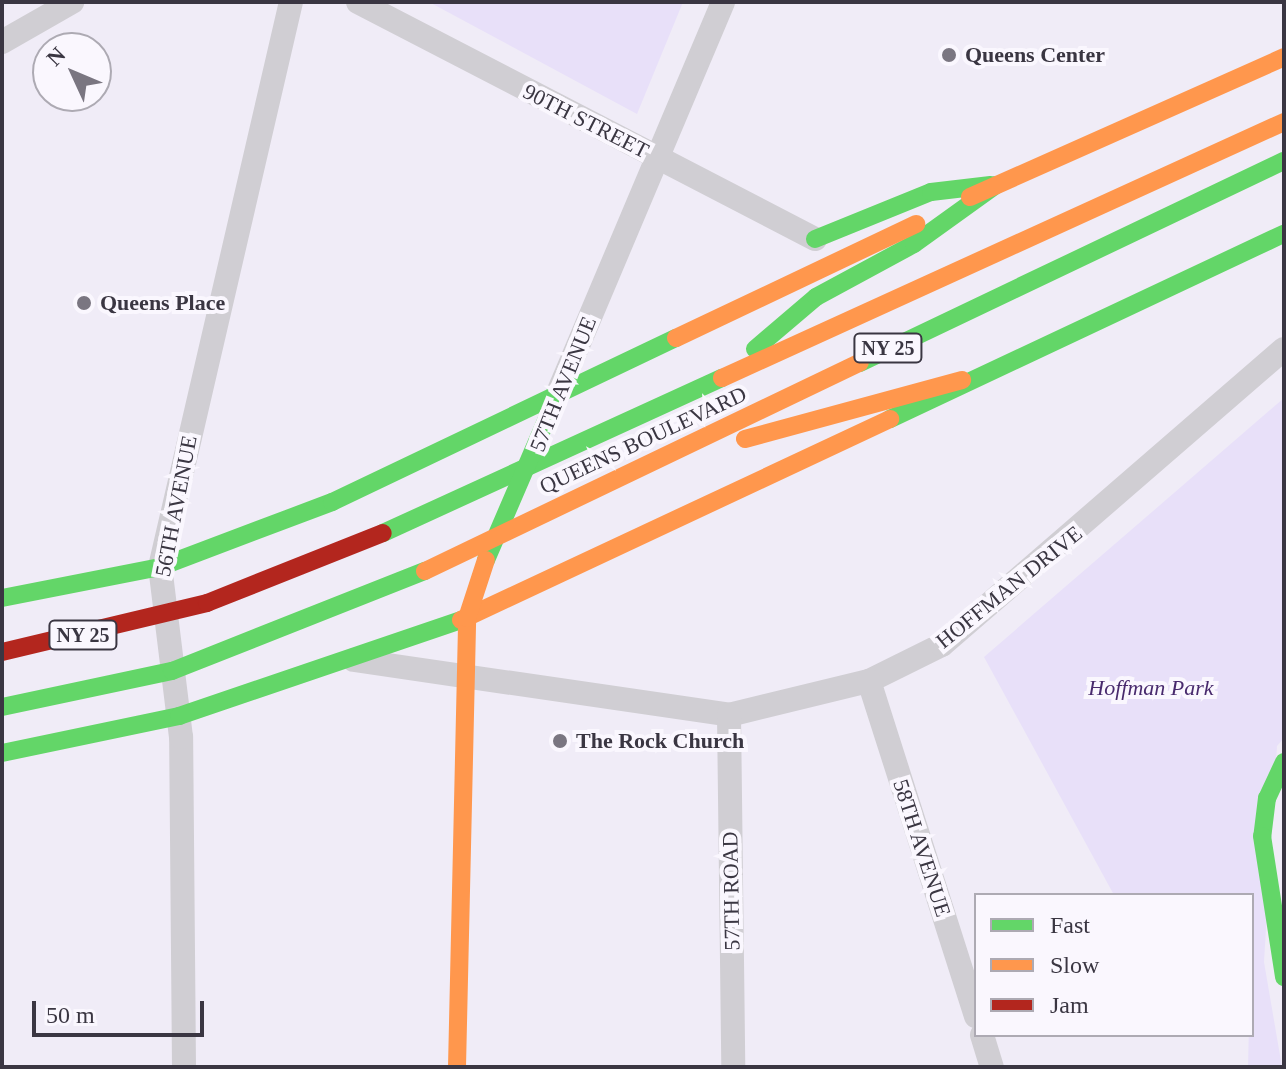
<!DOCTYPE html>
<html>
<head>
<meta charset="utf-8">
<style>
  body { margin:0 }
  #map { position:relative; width:1286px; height:1069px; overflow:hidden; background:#f0ecf7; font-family:"Times New Roman",serif }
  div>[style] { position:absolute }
  .green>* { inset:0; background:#e8e0f9 }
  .street>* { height:24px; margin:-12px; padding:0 12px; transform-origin:12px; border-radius:12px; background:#d0ced3 }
  .fast>* { height:18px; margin:-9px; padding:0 9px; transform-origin:9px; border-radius:9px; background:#63d668 }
  .slow>* { height:18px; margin:-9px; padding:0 9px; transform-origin:9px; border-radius:9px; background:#ff974d }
  .jam>* { height:18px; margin:-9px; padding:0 9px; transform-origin:9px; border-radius:9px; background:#b3261e }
  .dots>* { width:22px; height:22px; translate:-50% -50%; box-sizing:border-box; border:4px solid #faf7fe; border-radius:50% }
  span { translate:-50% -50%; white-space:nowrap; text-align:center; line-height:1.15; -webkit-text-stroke:8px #faf7fe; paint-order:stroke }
  .shield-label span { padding:2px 6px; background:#faf7fe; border:2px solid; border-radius:6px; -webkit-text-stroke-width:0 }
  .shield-label { font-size:20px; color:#3a3642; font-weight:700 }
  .poi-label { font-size:22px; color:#3a3642; font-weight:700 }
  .left { translate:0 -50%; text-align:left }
  .street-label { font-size:22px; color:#3a3642 }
  .park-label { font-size:22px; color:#482a6d; font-style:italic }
  .frame { position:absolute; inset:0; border:4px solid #3a3642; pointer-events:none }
  .legend { position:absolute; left:974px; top:893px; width:280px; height:144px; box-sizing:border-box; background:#faf7fe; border:2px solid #adaab3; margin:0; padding:10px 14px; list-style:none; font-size:24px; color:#3a3642 }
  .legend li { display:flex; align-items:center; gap:16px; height:40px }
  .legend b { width:40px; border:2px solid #adaab3 }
  .north { position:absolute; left:32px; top:32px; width:80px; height:80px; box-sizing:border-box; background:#faf7fe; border:2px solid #adaab3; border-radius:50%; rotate:314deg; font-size:22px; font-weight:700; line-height:32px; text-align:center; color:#3a3642 }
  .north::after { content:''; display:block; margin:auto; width:28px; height:36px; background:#7a7681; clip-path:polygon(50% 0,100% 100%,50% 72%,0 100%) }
  .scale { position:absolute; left:32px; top:1001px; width:172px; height:36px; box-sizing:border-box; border:4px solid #3a3642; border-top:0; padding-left:10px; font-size:24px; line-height:28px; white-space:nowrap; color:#3a3642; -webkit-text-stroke:6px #faf7fe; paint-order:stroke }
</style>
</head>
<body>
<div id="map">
  <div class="green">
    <div style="clip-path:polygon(429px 2px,683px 2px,637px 114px)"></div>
    <div style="clip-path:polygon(1284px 398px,1284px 738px,1277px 746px,1264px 962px,1282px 1067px,1248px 1067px,1252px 895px,1114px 895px,984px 657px)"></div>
  </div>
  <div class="street">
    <div style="left:358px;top:2px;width:515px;rotate:27.41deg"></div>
    <div style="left:2px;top:42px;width:81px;rotate:-29.7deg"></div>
    <div style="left:555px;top:400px;width:432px;rotate:-67.1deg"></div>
    <div style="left:354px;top:660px;width:379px;rotate:8.3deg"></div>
    <div style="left:729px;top:715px;width:144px;rotate:-13.7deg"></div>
    <div style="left:869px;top:681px;width:81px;rotate:-26.3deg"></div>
    <div style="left:942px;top:645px;width:452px;rotate:-40.9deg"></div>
    <div style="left:869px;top:681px;width:352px;rotate:72.3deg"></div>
    <div style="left:729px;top:715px;width:352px;rotate:89.3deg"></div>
    <div style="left:982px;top:1035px;width:34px;rotate:73deg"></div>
    <div style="left:184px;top:1067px;width:330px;rotate:-90.5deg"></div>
    <div style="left:181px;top:737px;width:171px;rotate:-97deg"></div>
    <div style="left:160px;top:567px;width:580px;rotate:-76.95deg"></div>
  </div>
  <div class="fast">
    <div style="left:815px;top:239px;width:125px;rotate:-22.1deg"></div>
    <div style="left:931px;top:192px;width:60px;rotate:-6.7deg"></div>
    <div style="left:755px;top:349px;width:80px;rotate:-40.4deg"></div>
    <div style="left:816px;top:297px;width:111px;rotate:-28.4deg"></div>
    <div style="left:914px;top:244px;width:101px;rotate:-35.7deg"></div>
    <div style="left:860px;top:363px;width:470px;rotate:-25.5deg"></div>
    <div style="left:890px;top:419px;width:435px;rotate:-25.2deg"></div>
    <div style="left:383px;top:533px;width:373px;rotate:-24.6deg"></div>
    <div style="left:486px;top:560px;width:174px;rotate:-66.7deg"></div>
    <div style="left:2px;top:598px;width:161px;rotate:-11.1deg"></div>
    <div style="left:160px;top:567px;width:184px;rotate:-20.7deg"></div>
    <div style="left:332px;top:502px;width:381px;rotate:-25.5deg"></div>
    <div style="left:2px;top:707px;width:174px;rotate:-12deg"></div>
    <div style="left:172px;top:671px;width:272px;rotate:-21.6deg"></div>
    <div style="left:2px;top:753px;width:181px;rotate:-11.8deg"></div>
    <div style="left:179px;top:716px;width:298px;rotate:-18.8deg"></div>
    <div style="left:1284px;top:762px;width:40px;rotate:115deg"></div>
    <div style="left:1267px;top:798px;width:38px;rotate:97deg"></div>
    <div style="left:1262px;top:836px;width:143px;rotate:81.1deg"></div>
  </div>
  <div class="slow">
    <div style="left:970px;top:197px;width:344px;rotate:-24deg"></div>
    <div style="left:676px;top:338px;width:266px;rotate:-25.4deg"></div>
    <div style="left:722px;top:378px;width:618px;rotate:-24.49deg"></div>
    <div style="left:745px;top:439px;width:225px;rotate:-15.2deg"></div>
    <div style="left:425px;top:571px;width:482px;rotate:-25.6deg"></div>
    <div style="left:461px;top:620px;width:474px;rotate:-25.1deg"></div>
    <div style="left:457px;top:1067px;width:449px;rotate:-88.7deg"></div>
    <div style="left:467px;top:618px;width:61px;rotate:-71.9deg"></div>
  </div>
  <div class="jam">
    <div style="left:2px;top:652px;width:211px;rotate:-13.4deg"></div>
    <div style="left:207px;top:603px;width:189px;rotate:-21.7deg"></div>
  </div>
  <div class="dots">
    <div style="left:949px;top:55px;background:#7a7681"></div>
    <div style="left:84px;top:303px;background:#7a7681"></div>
    <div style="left:560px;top:741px;background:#7a7681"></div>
  </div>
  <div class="shield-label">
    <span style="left:888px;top:348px">NY 25</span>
    <span style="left:83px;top:635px">NY 25</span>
  </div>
  <div class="poi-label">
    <span class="left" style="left:965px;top:55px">Queens Center</span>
    <span class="left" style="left:100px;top:303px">Queens Place</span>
    <span class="left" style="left:576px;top:741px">The Rock Church</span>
  </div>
  <div class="street-label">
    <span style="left:586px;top:121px;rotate:27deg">90TH STREET</span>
    <span style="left:563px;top:384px;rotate:-68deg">57TH AVENUE</span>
    <span style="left:643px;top:440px;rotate:-25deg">QUEENS BOULEVARD</span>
    <span style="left:176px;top:506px;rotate:-79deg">56TH AVENUE</span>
    <span style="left:1009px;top:587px;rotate:-39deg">HOFFMAN DRIVE</span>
    <span style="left:922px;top:848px;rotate:72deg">58TH AVENUE</span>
    <span style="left:731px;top:891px;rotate:-91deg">57TH ROAD</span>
  </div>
  <div class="park-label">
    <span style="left:1151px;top:688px">Hoffman Park</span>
  </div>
  <div class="frame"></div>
  <ul class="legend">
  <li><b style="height:10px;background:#63d668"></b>Fast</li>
  <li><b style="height:10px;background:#ff974d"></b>Slow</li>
  <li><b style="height:10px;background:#b3261e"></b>Jam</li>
  </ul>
  <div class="north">N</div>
  <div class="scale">50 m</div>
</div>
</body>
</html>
